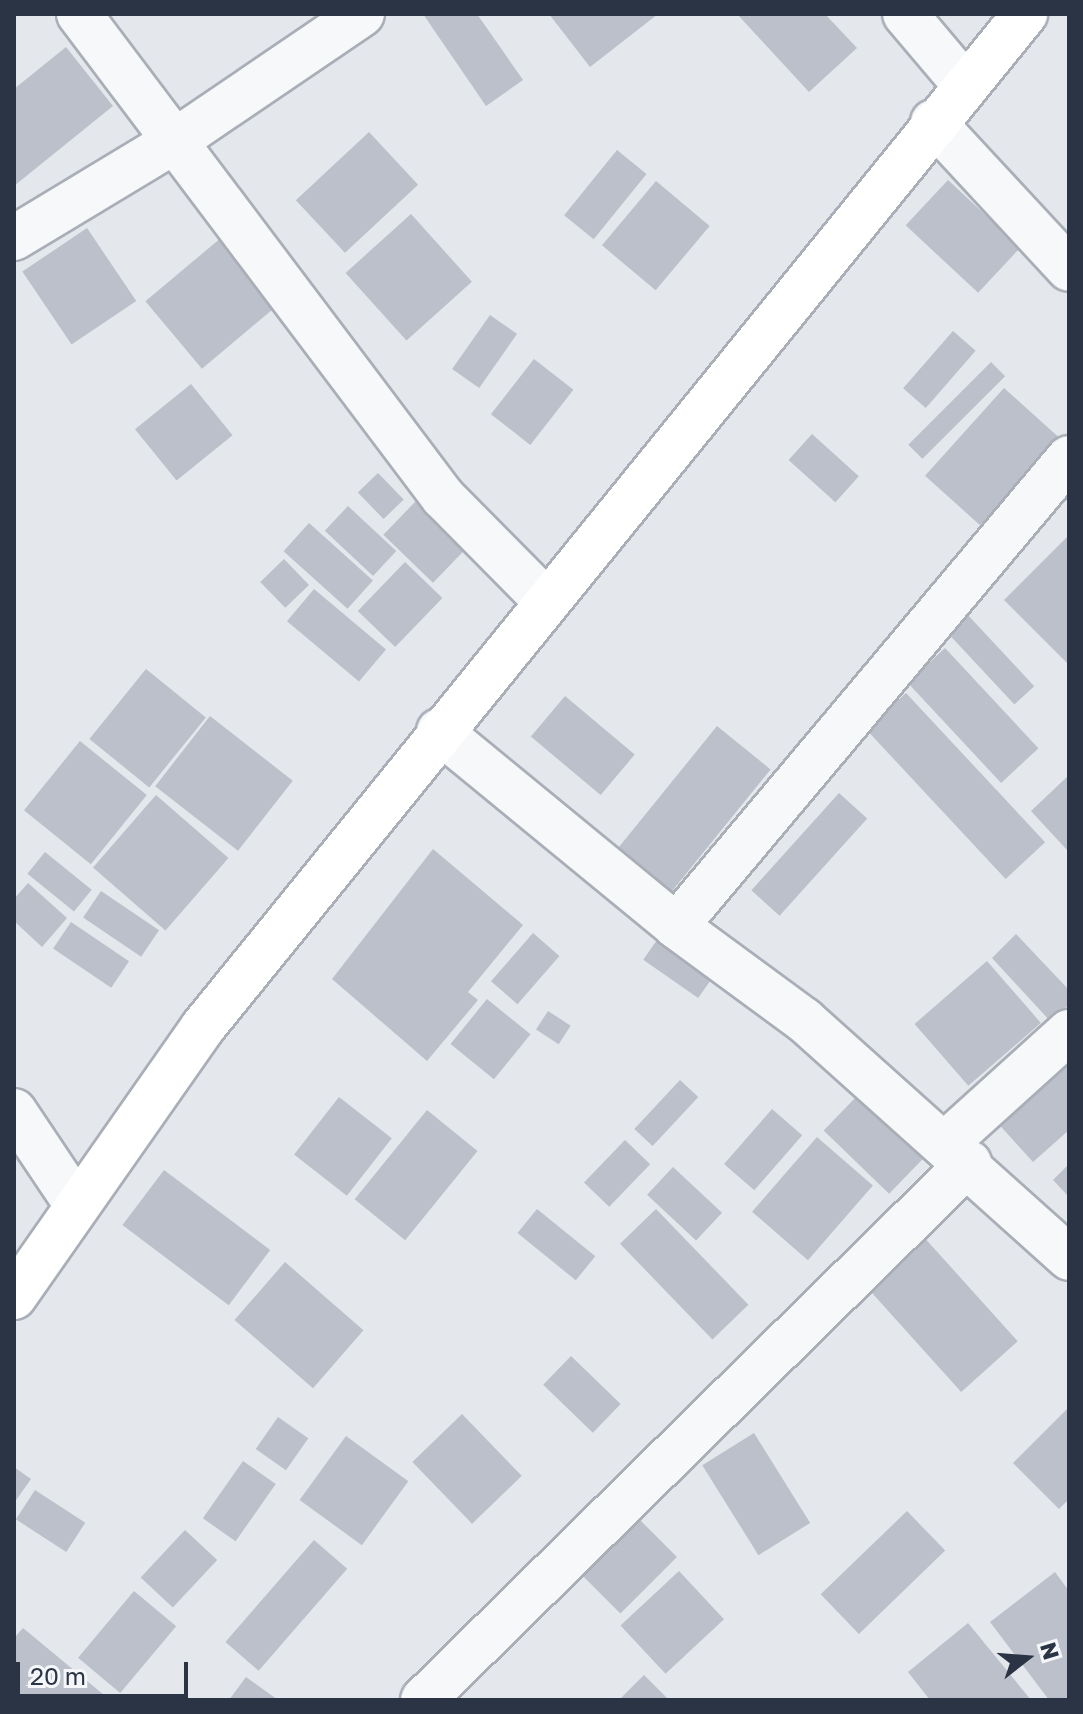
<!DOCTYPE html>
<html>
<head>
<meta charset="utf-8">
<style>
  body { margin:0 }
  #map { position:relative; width:1083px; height:1714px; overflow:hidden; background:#e4e7ec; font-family:"Golos Text",sans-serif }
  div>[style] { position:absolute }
  .building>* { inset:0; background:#bbc0ca; transform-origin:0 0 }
  .roads { filter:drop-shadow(2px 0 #a9aeb7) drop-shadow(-2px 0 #a9aeb7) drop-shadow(0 2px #a9aeb7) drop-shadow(0 -2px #a9aeb7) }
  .street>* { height:44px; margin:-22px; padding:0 22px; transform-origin:22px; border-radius:22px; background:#f7f8fa }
  .secondary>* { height:44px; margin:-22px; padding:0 22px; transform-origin:22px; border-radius:22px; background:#fff }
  span { translate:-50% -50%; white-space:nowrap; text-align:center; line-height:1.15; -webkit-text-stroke:8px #f4f6f9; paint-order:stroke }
  .frame { position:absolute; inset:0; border:16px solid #2b3445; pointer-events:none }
  .north { position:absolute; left:987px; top:1618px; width:80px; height:80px; -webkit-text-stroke:6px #f4f6f9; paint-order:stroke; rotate:73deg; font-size:22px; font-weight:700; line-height:32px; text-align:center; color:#2b3445 }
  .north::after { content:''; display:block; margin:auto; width:28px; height:36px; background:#2b3445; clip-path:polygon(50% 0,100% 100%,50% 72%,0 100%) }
  .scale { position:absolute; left:16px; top:1662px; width:172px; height:36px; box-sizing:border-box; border:4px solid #2b3445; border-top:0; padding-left:10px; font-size:24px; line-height:28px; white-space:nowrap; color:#2b3445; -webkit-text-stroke:6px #f4f6f9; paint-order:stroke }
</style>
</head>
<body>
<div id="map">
  <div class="building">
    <div style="clip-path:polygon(423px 14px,477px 14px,523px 80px,486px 106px)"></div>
    <div style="clip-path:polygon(549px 14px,658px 14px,590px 67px)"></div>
    <div style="clip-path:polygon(737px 14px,825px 14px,857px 48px,809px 92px)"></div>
    <div style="clip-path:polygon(66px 47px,113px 106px,14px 186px,14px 89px)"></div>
    <div style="left:369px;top:132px;width:72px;height:100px;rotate:47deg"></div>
    <div style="left:617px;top:150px;width:38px;height:84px;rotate:39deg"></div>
    <div style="left:948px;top:180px;width:99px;height:62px;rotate:43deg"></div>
    <div style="left:656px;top:181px;width:70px;height:84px;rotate:40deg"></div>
    <div style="left:411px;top:214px;width:91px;height:88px;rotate:48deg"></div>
    <div style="left:87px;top:228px;width:88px;height:78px;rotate:56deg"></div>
    <div style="left:222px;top:237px;width:88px;height:100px;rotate:50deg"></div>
    <div style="left:490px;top:315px;width:33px;height:66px;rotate:35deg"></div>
    <div style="left:953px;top:331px;width:30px;height:76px;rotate:41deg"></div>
    <div style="left:534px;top:359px;width:50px;height:70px;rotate:38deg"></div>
    <div style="left:991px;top:362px;width:20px;height:117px;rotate:45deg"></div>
    <div style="left:191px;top:384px;width:66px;height:72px;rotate:51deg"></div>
    <div style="left:1004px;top:388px;width:74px;height:118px;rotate:42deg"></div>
    <div style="left:812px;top:434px;width:63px;height:35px;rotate:42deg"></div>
    <div style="left:378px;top:473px;width:37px;height:28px;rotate:46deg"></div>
    <div style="left:416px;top:501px;width:69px;height:47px;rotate:44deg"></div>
    <div style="left:348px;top:506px;width:66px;height:34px;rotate:43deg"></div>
    <div style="left:309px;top:523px;width:86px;height:38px;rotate:42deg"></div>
    <div style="clip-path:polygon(1069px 535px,1069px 665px,1004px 600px)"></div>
    <div style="left:284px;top:559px;width:36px;height:33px;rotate:46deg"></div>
    <div style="left:405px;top:562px;width:52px;height:68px;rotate:44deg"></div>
    <div style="left:314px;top:589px;width:94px;height:42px;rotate:40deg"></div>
    <div style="left:966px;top:613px;width:100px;height:27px;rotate:47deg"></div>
    <div style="left:945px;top:648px;width:137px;height:51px;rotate:47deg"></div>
    <div style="left:146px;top:669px;width:77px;height:90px;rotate:39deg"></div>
    <div style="left:906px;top:693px;width:204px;height:54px;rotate:47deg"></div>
    <div style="left:565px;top:696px;width:91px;height:53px;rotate:40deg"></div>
    <div style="left:210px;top:716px;width:105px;height:89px;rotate:38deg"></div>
    <div style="left:717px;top:726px;width:69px;height:169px;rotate:39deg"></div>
    <div style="left:80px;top:741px;width:86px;height:89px;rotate:39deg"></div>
    <div style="clip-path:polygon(1069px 775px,1069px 848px,1067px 850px,1031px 811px)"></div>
    <div style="left:839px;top:793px;width:38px;height:131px;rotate:42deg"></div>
    <div style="left:156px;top:795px;width:96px;height:96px;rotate:41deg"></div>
    <div style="clip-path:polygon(433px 849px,523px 925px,468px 992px,478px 1000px,427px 1061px,332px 979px)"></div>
    <div style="left:45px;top:852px;width:60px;height:28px;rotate:39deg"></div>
    <div style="clip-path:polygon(28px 883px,67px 918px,42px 947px,14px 921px,14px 899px)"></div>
    <div style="left:101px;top:891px;width:70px;height:32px;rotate:34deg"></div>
    <div style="left:71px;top:922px;width:70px;height:32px;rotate:34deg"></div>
    <div style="left:533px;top:933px;width:35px;height:64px;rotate:41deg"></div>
    <div style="clip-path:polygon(1016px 934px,1069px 990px,1069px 1005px,1051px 1022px,992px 958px)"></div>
    <div style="left:657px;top:940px;width:67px;height:24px;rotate:35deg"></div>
    <div style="left:987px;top:961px;width:82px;height:96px;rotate:49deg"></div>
    <div style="left:487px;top:999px;width:56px;height:58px;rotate:39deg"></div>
    <div style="left:548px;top:1011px;width:27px;height:22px;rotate:33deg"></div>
    <div style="clip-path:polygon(1069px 1053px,1069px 1130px,1033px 1162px,995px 1120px)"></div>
    <div style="left:680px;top:1080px;width:25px;height:67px;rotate:43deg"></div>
    <div style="left:857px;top:1096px;width:91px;height:48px;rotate:44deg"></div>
    <div style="left:339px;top:1097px;width:67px;height:73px;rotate:38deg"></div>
    <div style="left:772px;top:1109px;width:40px;height:73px;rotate:41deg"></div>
    <div style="left:427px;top:1110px;width:65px;height:115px;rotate:39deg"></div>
    <div style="left:817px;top:1137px;width:74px;height:99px;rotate:41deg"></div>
    <div style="left:625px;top:1140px;width:35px;height:59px;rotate:44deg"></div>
    <div style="clip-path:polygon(1069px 1164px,1069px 1197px,1053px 1180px)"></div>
    <div style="left:673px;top:1167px;width:67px;height:38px;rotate:43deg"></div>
    <div style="left:164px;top:1170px;width:133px;height:69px;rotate:37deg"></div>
    <div style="left:537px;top:1209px;width:75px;height:31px;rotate:39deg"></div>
    <div style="left:656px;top:1209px;width:133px;height:50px;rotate:46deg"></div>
    <div style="left:922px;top:1235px;width:143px;height:76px;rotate:48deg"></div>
    <div style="left:285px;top:1262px;width:104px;height:77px;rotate:41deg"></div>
    <div style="left:571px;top:1356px;width:69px;height:40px;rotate:44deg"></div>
    <div style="clip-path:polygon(1069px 1407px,1069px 1499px,1059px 1509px,1013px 1463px)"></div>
    <div style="left:462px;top:1414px;width:86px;height:69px;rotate:46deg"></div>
    <div style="left:278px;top:1417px;width:37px;height:39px;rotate:35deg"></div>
    <div style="left:754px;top:1433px;width:106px;height:61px;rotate:58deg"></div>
    <div style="left:346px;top:1436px;width:77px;height:79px;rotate:36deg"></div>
    <div style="left:243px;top:1461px;width:40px;height:70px;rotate:35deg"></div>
    <div style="clip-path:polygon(14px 1467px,31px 1479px,14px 1503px)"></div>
    <div style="left:35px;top:1490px;width:60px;height:35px;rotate:33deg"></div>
    <div style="left:631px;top:1511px;width:65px;height:80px;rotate:45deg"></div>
    <div style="left:907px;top:1511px;width:55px;height:120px;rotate:46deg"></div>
    <div style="left:185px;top:1530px;width:44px;height:65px;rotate:43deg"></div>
    <div style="left:314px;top:1540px;width:44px;height:135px;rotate:41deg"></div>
    <div style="left:679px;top:1571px;width:66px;height:80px;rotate:47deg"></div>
    <div style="clip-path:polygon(1055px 1572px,1069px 1591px,1069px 1700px,1049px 1700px,990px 1622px)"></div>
    <div style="left:134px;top:1591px;width:55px;height:87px;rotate:40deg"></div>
    <div style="clip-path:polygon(968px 1623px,1031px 1700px,930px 1700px,908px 1672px)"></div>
    <div style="clip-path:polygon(23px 1628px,110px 1700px,14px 1700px,14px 1638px)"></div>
    <div style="clip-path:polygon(644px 1675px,669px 1700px,619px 1700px)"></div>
    <div style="clip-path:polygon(246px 1677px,278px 1700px,229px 1700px)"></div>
  </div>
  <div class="roads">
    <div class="street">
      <div style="left:79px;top:14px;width:605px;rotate:53deg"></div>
      <div style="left:443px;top:497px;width:146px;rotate:45.3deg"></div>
      <div style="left:905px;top:14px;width:93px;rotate:49.8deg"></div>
      <div style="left:933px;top:122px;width:200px;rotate:47.2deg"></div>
      <div style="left:14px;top:238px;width:188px;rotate:-31.1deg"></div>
      <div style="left:175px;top:141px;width:226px;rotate:-34.2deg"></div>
      <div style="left:439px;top:731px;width:307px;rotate:39.4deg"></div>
      <div style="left:676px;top:926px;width:159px;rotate:36.3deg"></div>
      <div style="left:804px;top:1020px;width:356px;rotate:41.9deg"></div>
      <div style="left:676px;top:926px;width:611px;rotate:-49.98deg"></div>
      <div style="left:14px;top:1111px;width:113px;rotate:56.2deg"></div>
      <div style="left:945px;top:1144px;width:167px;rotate:-42.1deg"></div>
      <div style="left:423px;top:1700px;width:766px;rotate:-44.52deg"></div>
    </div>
    <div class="secondary">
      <div style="left:14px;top:1297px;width:330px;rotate:-55deg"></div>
      <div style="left:203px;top:1027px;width:1305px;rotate:-50.94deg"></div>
    </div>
  </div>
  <div class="frame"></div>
  <div class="north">N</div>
  <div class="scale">20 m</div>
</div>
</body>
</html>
